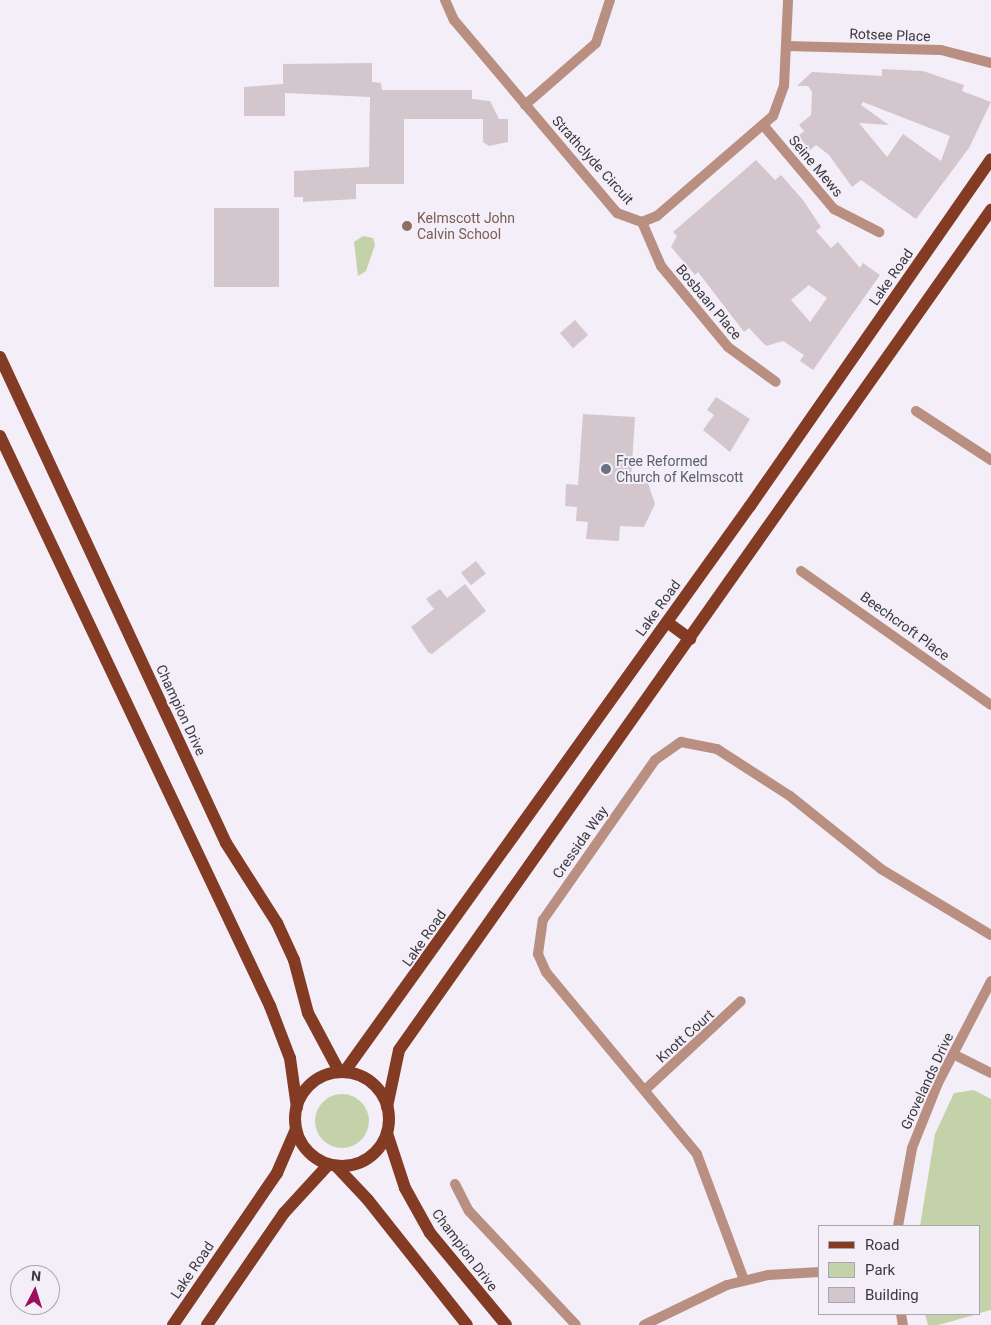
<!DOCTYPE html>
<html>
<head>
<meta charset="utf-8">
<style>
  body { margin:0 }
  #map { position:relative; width:991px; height:1325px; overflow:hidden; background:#f4eef9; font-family:Roboto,sans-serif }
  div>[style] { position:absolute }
  .green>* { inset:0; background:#c3d2a9 }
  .round { border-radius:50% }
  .building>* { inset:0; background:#d3c7cd; transform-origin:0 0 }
  .minor>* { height:10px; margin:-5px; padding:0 5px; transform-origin:5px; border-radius:5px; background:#b98f81 }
  .tertiary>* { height:10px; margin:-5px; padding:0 5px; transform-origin:5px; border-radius:5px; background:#b98f81 }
  .primary>* { height:12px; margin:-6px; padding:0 6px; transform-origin:6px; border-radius:6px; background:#833c23 }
  .primary>.ring { margin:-6px; padding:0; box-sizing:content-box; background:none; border:12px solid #833c23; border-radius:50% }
  .dots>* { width:14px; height:14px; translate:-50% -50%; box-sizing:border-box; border:2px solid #f4eef9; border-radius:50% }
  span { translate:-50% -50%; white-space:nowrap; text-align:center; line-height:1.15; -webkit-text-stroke:4px #f4eef9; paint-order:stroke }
  .street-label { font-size:14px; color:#3b393d }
  .education-label { font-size:14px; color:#785e54 }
  .left { translate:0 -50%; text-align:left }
  .worship-label { font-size:14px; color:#5b616d }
  .legend { position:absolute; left:818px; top:1225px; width:162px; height:90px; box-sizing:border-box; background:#f4eef9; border:1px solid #aaa6ae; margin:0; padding:6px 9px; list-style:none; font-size:15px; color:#3b393d }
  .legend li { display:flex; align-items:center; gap:10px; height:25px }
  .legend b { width:25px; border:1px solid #aaa6ae }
  .north { position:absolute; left:10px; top:1265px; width:50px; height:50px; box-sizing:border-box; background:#f4eef9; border:1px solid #aaa6ae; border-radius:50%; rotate:5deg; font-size:14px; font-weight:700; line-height:20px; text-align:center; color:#3b393d }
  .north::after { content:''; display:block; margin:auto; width:18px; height:22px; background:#9a0f61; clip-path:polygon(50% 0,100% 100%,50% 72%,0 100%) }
</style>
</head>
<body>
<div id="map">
  <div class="green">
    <div style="clip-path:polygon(363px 236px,373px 238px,375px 245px,366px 271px,358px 276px,354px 242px)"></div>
    <div style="clip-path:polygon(974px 1090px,991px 1099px,991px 1310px,980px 1313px,980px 1226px,920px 1226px,935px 1134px,954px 1093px)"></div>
    <div class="round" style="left:315px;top:1094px;width:54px;height:54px"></div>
    <div style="clip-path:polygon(925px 1314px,978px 1314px,938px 1325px,928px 1325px)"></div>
  </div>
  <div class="building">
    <div style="clip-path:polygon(372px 63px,372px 82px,381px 83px,382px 90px,472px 90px,472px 99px,490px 101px,499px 119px,508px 119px,508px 142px,489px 146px,483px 142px,483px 119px,404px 119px,404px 184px,356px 184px,356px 199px,303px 202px,303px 197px,294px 197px,294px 171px,369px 167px,370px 97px,285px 93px,285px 116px,244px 116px,244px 87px,283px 84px,283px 64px)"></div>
    <div style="clip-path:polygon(evenodd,882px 69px,923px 71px,964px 85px,962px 91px,991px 102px,969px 148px,916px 219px,861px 180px,852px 187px,829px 155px,816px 145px,810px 150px,798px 136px,804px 131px,799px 125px,811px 115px,812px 92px,808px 86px,797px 86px,812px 72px,882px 76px,882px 69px,863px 102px,950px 136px,941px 161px,903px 134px,887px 157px,859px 123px,889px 125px,861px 105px,863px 102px)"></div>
    <div style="clip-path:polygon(evenodd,756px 160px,775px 180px,781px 175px,803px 200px,821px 227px,816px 231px,831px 248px,838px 242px,860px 268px,863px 263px,880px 275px,813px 370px,800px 361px,804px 355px,783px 341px,766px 346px,749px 328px,744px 332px,698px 272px,695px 275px,671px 247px,677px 236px,673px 232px,756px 160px,809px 285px,827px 298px,810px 322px,791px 300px,809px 285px)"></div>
    <div style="left:214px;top:208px;width:65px;height:79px"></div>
    <div style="left:575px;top:320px;width:20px;height:20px;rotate:49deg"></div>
    <div style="clip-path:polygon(716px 397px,750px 419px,730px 452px,703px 430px,714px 415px,707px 410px)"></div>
    <div style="clip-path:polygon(583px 414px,635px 417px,631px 479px,647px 480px,655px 504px,644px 527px,620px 526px,619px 541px,586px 539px,588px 522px,576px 521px,577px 507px,565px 506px,566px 484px,578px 485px)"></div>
    <div style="left:476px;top:561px;width:16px;height:19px;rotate:52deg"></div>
    <div style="clip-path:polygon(465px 584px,486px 611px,432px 654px,428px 652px,411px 627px,434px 609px,426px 599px,440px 589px,447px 598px)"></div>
  </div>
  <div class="minor">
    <div style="left:445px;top:0;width:22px;rotate:66deg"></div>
    <div style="left:454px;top:20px;width:253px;rotate:49.8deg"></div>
    <div style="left:617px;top:213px;width:27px;rotate:20deg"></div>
    <div style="left:642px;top:222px;width:16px;rotate:-22deg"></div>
    <div style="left:657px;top:216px;width:153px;rotate:-40.8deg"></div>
    <div style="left:773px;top:116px;width:32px;rotate:-70deg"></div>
    <div style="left:784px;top:86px;width:86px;rotate:-87.3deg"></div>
    <div style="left:786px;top:46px;width:155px;rotate:1.5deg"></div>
    <div style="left:941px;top:50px;width:52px;rotate:14.6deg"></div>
    <div style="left:525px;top:105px;width:94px;rotate:-41.1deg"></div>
    <div style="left:596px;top:43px;width:45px;rotate:-72deg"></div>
    <div style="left:764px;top:126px;width:109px;rotate:49.9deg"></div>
    <div style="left:834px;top:209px;width:51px;rotate:27.1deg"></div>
    <div style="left:642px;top:222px;width:48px;rotate:66.6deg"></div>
    <div style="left:661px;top:266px;width:105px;rotate:50.4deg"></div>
    <div style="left:728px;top:347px;width:59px;rotate:36.1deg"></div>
    <div style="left:916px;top:411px;width:90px;rotate:33.2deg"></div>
    <div style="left:801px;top:571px;width:232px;rotate:35.2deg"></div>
    <div style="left:953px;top:1054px;width:42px;rotate:26.6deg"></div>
    <div style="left:646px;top:1089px;width:129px;rotate:-42.8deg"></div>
    <div style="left:455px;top:1184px;width:30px;rotate:63deg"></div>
    <div style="left:469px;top:1211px;width:156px;rotate:46.8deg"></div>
    <div style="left:744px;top:1280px;width:134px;rotate:-110.5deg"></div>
    <div style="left:697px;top:1154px;width:236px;rotate:-129.7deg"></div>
    <div style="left:546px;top:972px;width:20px;rotate:-114deg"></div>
    <div style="left:538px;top:954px;width:34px;rotate:-82deg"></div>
    <div style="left:543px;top:920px;width:195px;rotate:-55deg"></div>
    <div style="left:655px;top:760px;width:32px;rotate:-35deg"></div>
    <div style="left:681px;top:742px;width:37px;rotate:11deg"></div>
    <div style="left:717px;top:749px;width:87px;rotate:32.8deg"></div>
    <div style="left:790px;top:796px;width:117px;rotate:38.7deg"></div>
    <div style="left:881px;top:869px;width:128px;rotate:31deg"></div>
  </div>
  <div class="tertiary">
    <div style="left:898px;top:1226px;width:79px;rotate:-79.8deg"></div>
    <div style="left:912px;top:1148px;width:70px;rotate:-68.2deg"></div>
    <div style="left:938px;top:1083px;width:115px;rotate:-62.5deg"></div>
    <div style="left:901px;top:1314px;width:11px;rotate:80deg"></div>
    <div style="left:644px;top:1325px;width:92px;rotate:-25.7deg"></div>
    <div style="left:727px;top:1285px;width:42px;rotate:-13.7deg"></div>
    <div style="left:768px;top:1275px;width:52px;rotate:-3.3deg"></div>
  </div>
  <div class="primary">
    <div style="left:0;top:357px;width:536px;rotate:65.06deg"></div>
    <div style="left:226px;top:843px;width:95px;rotate:57.5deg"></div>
    <div style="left:277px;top:923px;width:41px;rotate:65.3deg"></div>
    <div style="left:294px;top:960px;width:55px;rotate:75.2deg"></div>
    <div style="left:308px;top:1013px;width:66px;rotate:61.9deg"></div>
    <div style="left:0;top:436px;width:631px;rotate:64.65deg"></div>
    <div style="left:270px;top:1006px;width:56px;rotate:69deg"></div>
    <div style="left:290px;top:1058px;width:50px;rotate:82deg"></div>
    <div style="left:667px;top:622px;width:29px;rotate:36deg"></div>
    <div style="left:345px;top:1071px;width:695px;rotate:-54.37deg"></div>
    <div style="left:750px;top:506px;width:422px;rotate:-55.2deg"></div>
    <div class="ring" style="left:295px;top:1072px;width:82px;height:82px"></div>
    <div style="left:387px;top:1107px;width:58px;rotate:-78.1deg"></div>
    <div style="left:399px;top:1050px;width:1028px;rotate:-54.83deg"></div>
    <div style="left:387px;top:1133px;width:58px;rotate:71.9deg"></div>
    <div style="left:405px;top:1188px;width:51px;rotate:60.9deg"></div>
    <div style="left:430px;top:1233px;width:119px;rotate:50.4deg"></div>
    <div style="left:336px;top:1166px;width:47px;rotate:46.7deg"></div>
    <div style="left:368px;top:1200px;width:159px;rotate:51.6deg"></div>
    <div style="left:173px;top:1325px;width:184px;rotate:-55.6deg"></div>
    <div style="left:277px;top:1173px;width:48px;rotate:-66.6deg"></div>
    <div style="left:207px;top:1325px;width:136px;rotate:-55.5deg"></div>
    <div style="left:284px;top:1213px;width:65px;rotate:-47.5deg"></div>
  </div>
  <div class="dots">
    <div style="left:407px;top:226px;background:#8d6e63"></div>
    <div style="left:606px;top:469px;background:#6b7280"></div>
  </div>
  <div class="street-label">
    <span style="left:890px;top:35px;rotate:2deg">Rotsee Place</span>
    <span style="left:593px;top:160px;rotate:48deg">Strathclyde Circuit</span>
    <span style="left:816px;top:166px;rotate:50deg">Seine Mews</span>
    <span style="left:891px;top:277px;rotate:-55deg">Lake Road</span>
    <span style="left:709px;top:302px;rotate:50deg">Bosbaan Place</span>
    <span style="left:658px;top:608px;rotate:-54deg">Lake Road</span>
    <span style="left:905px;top:626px;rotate:36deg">Beechcroft Place</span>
    <span style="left:181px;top:710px;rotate:65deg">Champion Drive</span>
    <span style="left:580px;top:842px;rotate:-55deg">Cressida Way</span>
    <span style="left:424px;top:938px;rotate:-55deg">Lake Road</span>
    <span style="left:685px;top:1036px;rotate:-42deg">Knott Court</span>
    <span style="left:927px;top:1081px;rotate:-65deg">Grovelands Drive</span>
    <span style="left:465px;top:1250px;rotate:53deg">Champion Drive</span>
    <span style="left:192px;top:1270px;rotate:-56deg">Lake Road</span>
  </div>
  <div class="education-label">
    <span class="left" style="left:417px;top:226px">Kelmscott John<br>Calvin School</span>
  </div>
  <div class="worship-label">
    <span class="left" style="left:616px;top:469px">Free Reformed<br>Church of Kelmscott</span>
  </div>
  <ul class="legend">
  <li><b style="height:6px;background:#833c23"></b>Road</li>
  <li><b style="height:14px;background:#c3d2a9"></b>Park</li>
  <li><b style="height:14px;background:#d3c7cd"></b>Building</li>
  </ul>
  <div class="north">N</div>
</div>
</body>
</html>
